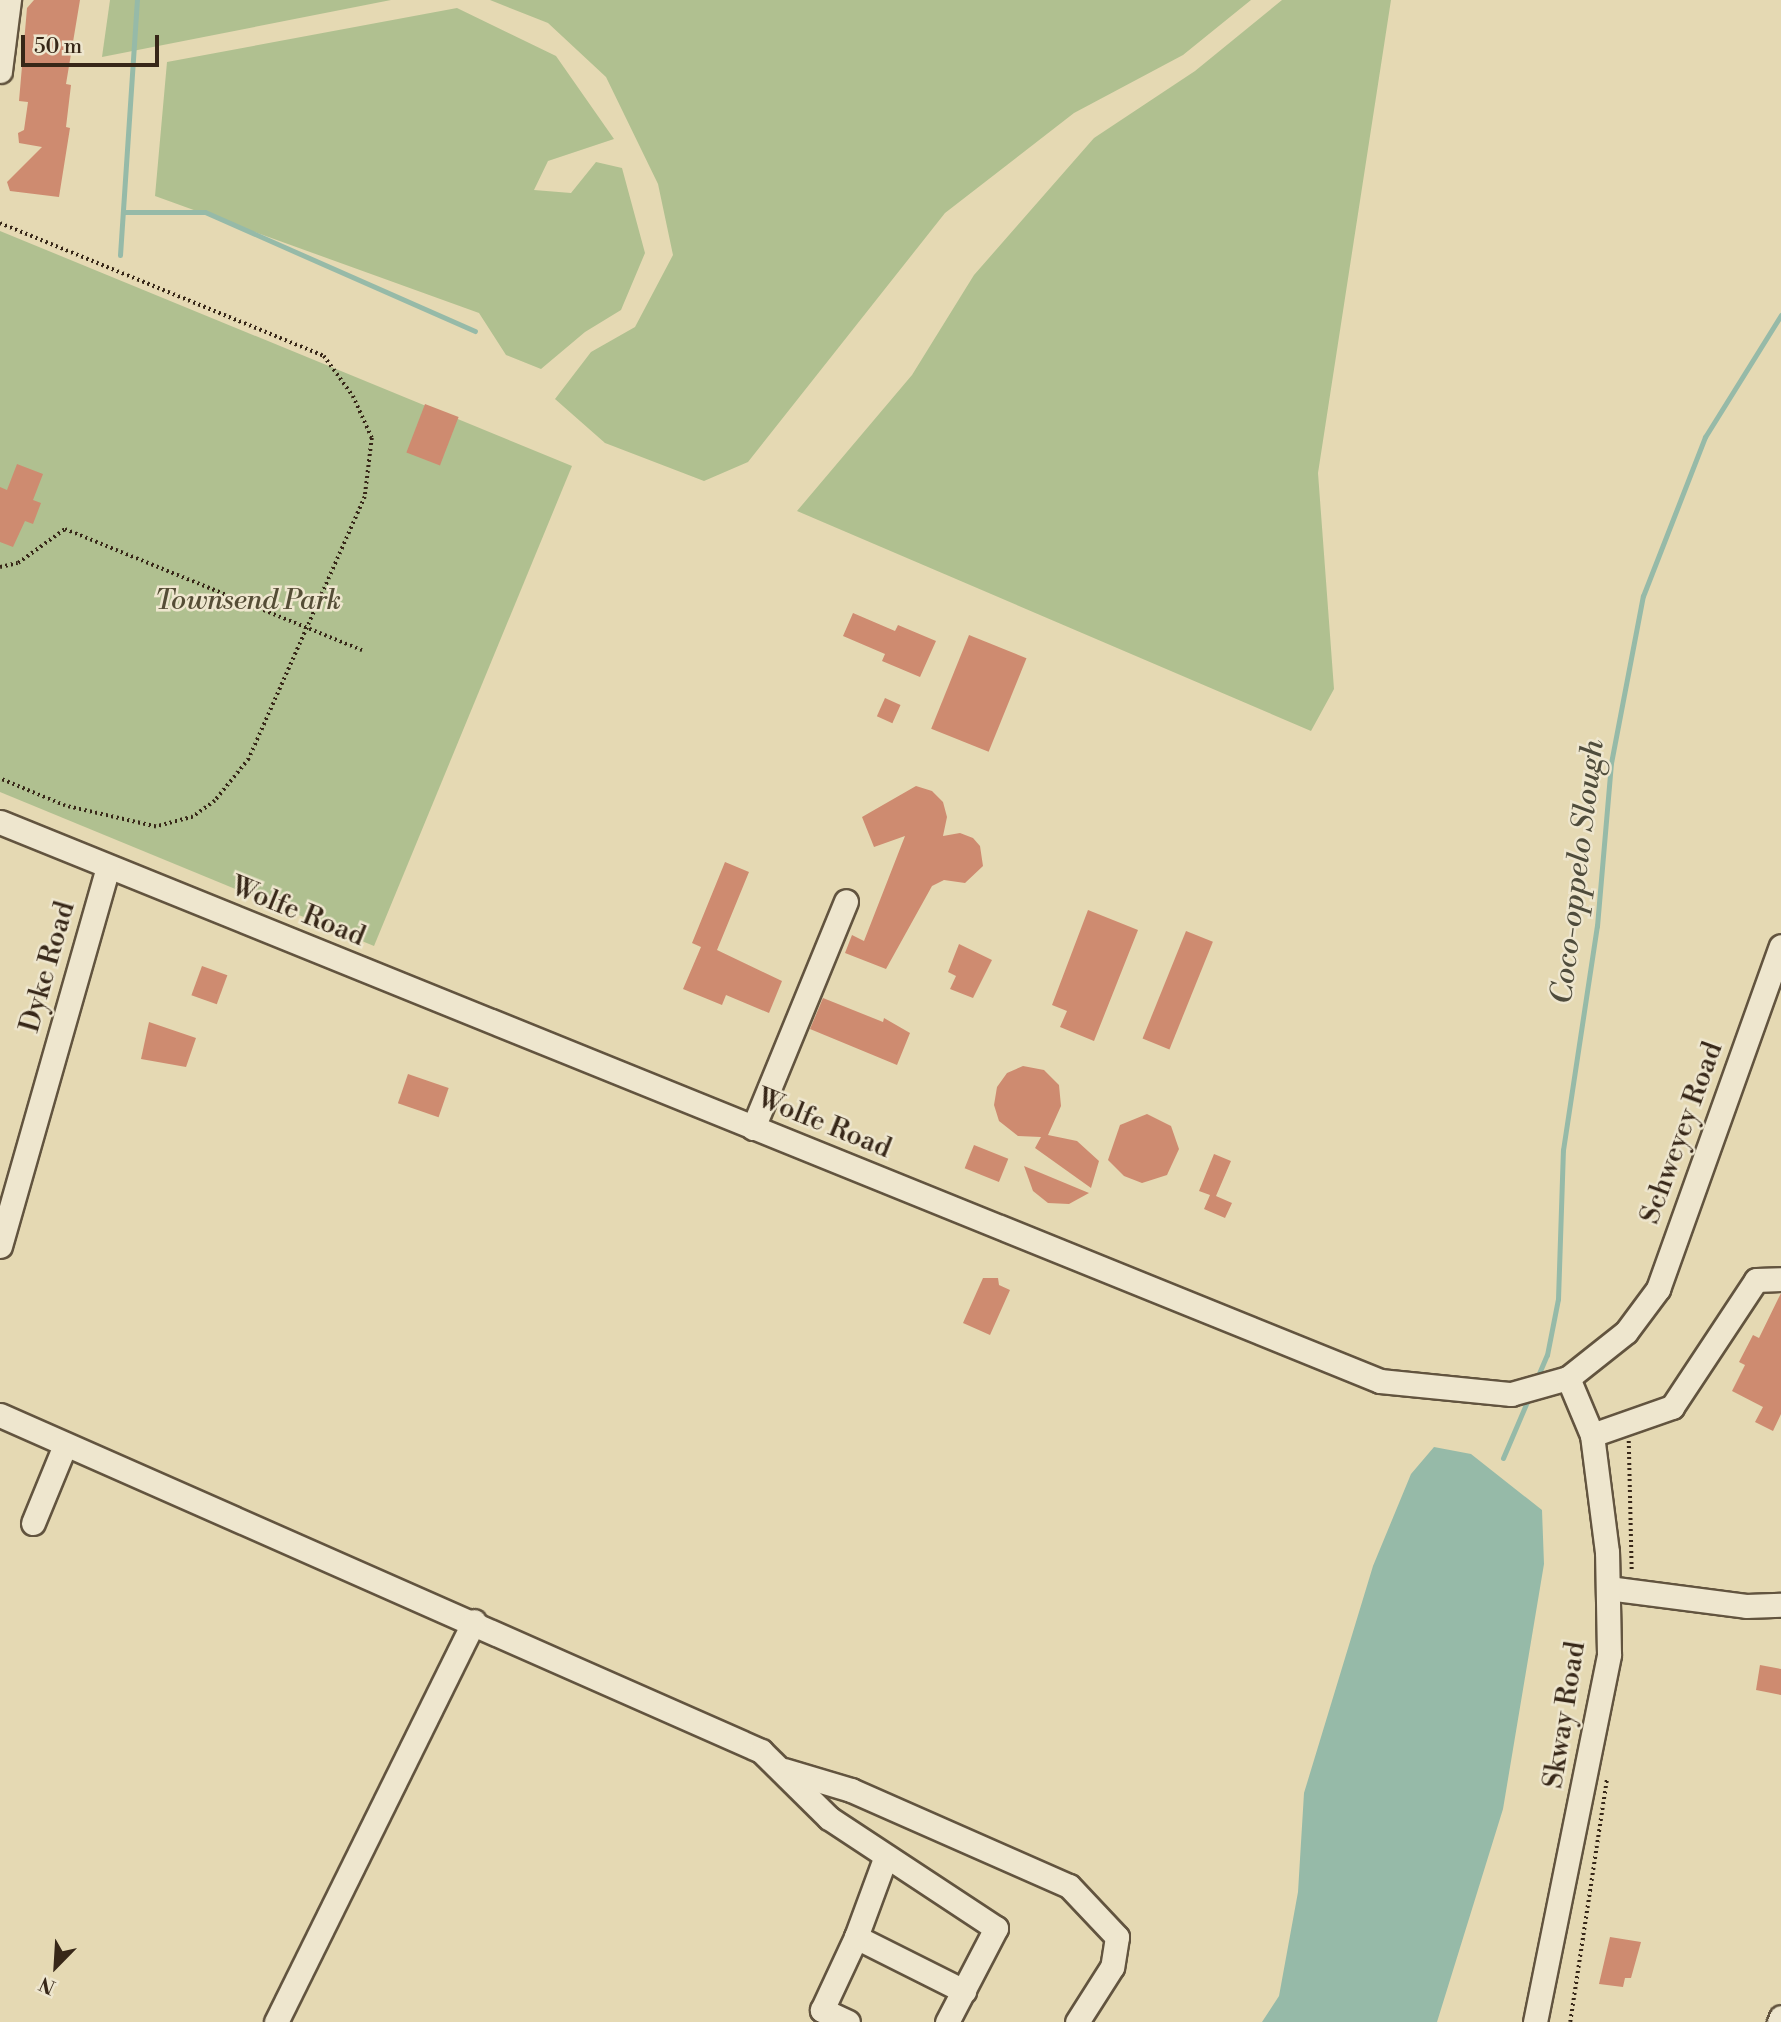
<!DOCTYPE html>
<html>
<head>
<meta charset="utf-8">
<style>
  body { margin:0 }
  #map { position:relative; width:1781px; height:2022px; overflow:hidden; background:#e5d9b3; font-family:"Libre Bodoni",serif }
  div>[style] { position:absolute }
  .green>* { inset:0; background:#b0c090 }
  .water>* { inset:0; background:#96baa8 }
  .stream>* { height:5px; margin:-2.5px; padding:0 2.5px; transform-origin:2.5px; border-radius:2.5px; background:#96baa8 }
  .building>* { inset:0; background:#ce8b70; transform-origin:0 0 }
  .path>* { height:3.5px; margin-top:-1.75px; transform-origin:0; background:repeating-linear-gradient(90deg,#372718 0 2px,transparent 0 5.5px) }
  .roads { filter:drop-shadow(2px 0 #62543f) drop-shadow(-2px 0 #62543f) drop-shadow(0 2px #62543f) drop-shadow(0 -2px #62543f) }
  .minor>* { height:23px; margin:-11.5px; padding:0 11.5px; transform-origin:11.5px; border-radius:11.5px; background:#eee6ce }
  span { translate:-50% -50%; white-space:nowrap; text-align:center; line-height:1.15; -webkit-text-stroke:5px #eee6ce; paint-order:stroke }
  .park-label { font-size:28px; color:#554d36; font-style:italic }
  .street-label { font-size:28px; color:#372718 }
  .water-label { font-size:30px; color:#4f4c3c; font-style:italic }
  .north { position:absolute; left:21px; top:1931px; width:70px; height:70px; -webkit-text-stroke:5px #eee6ce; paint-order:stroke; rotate:204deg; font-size:19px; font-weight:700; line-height:28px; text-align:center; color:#372718 }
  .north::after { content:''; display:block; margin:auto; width:24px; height:32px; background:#372718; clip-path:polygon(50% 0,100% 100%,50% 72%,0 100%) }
  .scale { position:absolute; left:21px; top:35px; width:138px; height:32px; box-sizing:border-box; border:4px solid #372718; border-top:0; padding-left:9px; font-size:21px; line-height:24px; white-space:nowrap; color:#372718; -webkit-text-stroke:5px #eee6ce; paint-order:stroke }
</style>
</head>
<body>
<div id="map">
  <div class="green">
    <div style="clip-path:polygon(110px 0,391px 0,102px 57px)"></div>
    <div style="clip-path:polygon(490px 0,1251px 0,1183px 55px,1074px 113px,945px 213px,748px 462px,704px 481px,605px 443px,555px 399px,591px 352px,635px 327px,673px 255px,658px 184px,606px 77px,548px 23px)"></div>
    <div style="clip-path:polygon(1282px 0,1391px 0,1318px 473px,1334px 689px,1311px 731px,797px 511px,912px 375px,974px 275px,1094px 138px,1195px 71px)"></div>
    <div style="clip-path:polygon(457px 8px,556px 56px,614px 139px,548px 161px,534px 190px,571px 193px,596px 162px,622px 168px,645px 253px,621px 310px,585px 332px,541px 369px,506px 355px,479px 313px,155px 196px,167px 62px)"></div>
    <div style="clip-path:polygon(0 231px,572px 466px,374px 946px,0 792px)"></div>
  </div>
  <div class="water">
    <div style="clip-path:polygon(1434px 1447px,1471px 1454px,1542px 1510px,1544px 1564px,1503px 1809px,1437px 2022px,1262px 2022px,1279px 1996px,1298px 1892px,1304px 1793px,1373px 1566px,1411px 1474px)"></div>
  </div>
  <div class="stream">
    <div style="left:123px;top:212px;width:82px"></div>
    <div style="left:205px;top:212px;width:295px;rotate:23.8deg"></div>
    <div style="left:120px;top:255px;width:256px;rotate:-86.2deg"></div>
    <div style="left:1537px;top:1378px;width:25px;rotate:-67deg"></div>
    <div style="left:1547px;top:1355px;width:57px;rotate:-78.9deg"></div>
    <div style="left:1558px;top:1299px;width:149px;rotate:-88.1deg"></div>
    <div style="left:1563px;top:1150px;width:227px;rotate:-81.4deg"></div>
    <div style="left:1597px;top:926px;width:164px;rotate:-85.1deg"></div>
    <div style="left:1611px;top:763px;width:170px;rotate:-79.2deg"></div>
    <div style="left:1643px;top:596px;width:171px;rotate:-68.7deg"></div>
    <div style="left:1705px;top:437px;width:144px;rotate:-58.1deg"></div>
    <div style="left:1503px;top:1458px;width:66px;rotate:-66.9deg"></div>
  </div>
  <div class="building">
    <div style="clip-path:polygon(34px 0,80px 0,66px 84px,71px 85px,66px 127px,70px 128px,59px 197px,10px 191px,7px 182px,42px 147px,19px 143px,18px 133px,24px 130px,28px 102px,19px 101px,27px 8px)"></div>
    <div style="left:425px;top:404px;width:36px;height:52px;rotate:21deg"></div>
    <div style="clip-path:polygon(17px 464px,43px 474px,33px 500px,41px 503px,33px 524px,25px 521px,13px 547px,0 542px,0 487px,7px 490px)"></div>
    <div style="clip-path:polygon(853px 613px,895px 631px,898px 625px,936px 641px,920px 677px,882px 661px,885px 654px,843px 636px)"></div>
    <div style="left:969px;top:635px;width:62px;height:101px;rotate:22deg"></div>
    <div style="left:885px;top:698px;width:17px;height:20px;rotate:24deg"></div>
    <div style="clip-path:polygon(916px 786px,932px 791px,943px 802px,947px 817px,943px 836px,960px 833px,973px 838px,980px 846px,983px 866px,965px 883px,944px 880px,932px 886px,886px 969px,845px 953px,852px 935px,864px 941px,905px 836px,874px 847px,862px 817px)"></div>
    <div style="clip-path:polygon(725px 862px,749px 872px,717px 950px,782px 981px,769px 1013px,726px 995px,722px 1005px,683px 989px,701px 947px,692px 943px)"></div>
    <div style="clip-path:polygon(1088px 910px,1138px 930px,1094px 1041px,1060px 1027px,1067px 1011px,1052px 1005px)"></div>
    <div style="left:1186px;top:931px;width:29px;height:116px;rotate:22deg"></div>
    <div style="clip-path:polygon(959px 944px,992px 960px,973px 998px,950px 989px,956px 976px,948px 972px)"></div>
    <div style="left:202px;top:966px;width:27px;height:31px;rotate:20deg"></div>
    <div style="clip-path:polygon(823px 998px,883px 1022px,884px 1018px,910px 1033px,897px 1065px,810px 1029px)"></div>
    <div style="clip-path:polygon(149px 1022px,196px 1038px,186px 1067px,141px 1059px)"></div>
    <div style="clip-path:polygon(1023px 1066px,1044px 1070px,1059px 1085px,1061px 1106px,1048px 1135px,1077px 1141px,1099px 1161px,1091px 1188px,1035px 1148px,1041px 1137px,1018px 1136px,999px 1121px,994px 1105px,997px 1087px,1007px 1073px)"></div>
    <div style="left:408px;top:1074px;width:43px;height:31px;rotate:19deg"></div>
    <div style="clip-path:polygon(1147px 1114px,1171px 1126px,1179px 1149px,1167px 1175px,1142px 1183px,1124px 1176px,1108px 1160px,1120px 1125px)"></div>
    <div style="left:974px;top:1145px;width:37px;height:25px;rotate:22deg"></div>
    <div style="clip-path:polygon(1214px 1154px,1231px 1161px,1216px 1196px,1232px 1203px,1225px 1218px,1204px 1209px,1210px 1195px,1199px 1191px)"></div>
    <div style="clip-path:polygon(1024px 1166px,1089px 1193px,1069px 1204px,1048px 1203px,1033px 1191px)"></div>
    <div style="clip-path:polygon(983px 1278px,998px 1278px,999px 1285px,1010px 1290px,990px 1335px,963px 1323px)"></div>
    <div style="clip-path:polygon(1781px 1293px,1781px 1414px,1773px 1431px,1755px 1422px,1763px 1407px,1732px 1391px,1745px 1365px,1739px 1362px,1753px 1335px,1759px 1338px)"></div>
    <div style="clip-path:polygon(1760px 1665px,1781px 1669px,1781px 1695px,1756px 1690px)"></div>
    <div style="clip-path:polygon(1610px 1937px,1641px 1942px,1631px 1978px,1625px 1978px,1623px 1987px,1599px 1984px)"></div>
  </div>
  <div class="path">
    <div style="left:0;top:223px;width:350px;rotate:22.3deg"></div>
    <div style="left:324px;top:356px;width:49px;rotate:54.1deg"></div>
    <div style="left:353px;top:396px;width:46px;rotate:65.7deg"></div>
    <div style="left:372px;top:438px;width:59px;rotate:96.8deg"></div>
    <div style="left:365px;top:497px;width:287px;rotate:113.9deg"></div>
    <div style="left:249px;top:759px;width:54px;rotate:129deg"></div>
    <div style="left:215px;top:801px;width:27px;rotate:144deg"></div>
    <div style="left:193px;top:817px;width:38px;rotate:165deg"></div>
    <div style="left:156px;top:827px;width:93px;rotate:-167deg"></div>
    <div style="left:65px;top:806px;width:70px;rotate:-157.4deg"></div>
    <div style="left:0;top:567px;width:18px;rotate:-13deg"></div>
    <div style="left:18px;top:563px;width:58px;rotate:-35.9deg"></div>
    <div style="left:65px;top:529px;width:321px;rotate:22.2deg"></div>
    <div style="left:1629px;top:1441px;width:132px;rotate:88.7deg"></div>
    <div style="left:1570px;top:2022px;width:247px;rotate:-81.4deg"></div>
  </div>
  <div class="roads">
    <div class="minor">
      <div style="left:0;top:71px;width:72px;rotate:-82.8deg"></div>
      <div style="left:0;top:822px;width:1489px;rotate:22.05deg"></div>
      <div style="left:1380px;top:1381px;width:132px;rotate:5.7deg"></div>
      <div style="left:1511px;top:1394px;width:59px;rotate:-15.7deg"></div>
      <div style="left:1568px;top:1378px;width:74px;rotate:-38.4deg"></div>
      <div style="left:1626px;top:1332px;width:54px;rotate:-53.3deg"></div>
      <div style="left:1658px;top:1289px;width:364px;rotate:-70.3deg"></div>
      <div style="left:753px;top:1128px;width:245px;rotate:-67.7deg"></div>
      <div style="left:0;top:1246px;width:394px;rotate:-74.1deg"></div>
      <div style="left:0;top:1415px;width:832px;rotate:23.82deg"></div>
      <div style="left:761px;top:1751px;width:95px;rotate:44.6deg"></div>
      <div style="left:829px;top:1818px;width:200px;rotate:33.4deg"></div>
      <div style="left:996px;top:1928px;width:106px;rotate:117.5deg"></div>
      <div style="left:1592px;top:1435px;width:85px;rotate:-19.3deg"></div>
      <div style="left:1672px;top:1407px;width:152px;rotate:-56.5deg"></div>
      <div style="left:1756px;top:1280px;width:25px;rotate:-2deg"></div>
      <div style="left:33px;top:1523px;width:84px;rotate:-67.7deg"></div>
      <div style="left:1608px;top:1588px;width:139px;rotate:7.4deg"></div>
      <div style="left:1746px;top:1606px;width:35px;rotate:-2deg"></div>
      <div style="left:784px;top:1770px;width:70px;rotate:16.6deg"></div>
      <div style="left:851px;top:1790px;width:238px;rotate:23.8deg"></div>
      <div style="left:1069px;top:1886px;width:70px;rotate:46.7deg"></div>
      <div style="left:1117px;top:1937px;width:30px;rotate:99deg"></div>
      <div style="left:1112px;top:1967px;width:65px;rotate:122.5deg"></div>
      <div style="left:856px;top:1937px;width:121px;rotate:26.6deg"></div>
      <div style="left:276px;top:2022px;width:447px;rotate:-63.7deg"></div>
      <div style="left:848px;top:2022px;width:29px;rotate:-155deg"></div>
      <div style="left:822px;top:2010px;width:81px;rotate:-65deg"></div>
      <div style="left:856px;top:1937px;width:86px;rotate:-69.7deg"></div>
      <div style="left:1535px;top:2022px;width:375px;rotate:-78.6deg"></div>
      <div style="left:1609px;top:1654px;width:102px;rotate:-91.1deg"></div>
      <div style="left:1607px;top:1552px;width:118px;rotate:-97.3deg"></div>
      <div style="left:1592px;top:1435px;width:62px;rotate:-112.8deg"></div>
      <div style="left:1779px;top:2022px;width:5px;rotate:-68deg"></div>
    </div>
  </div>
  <div class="park-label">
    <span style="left:248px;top:601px">Townsend Park</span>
  </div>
  <div class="street-label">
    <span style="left:298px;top:912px;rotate:22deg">Wolfe Road</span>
    <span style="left:48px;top:967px;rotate:-74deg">Dyke Road</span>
    <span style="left:824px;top:1124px;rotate:22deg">Wolfe Road</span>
    <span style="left:1682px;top:1133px;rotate:-70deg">Schweyey Road</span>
    <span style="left:1565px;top:1715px;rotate:-81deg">Skway Road</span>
  </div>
  <div class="water-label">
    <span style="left:1578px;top:872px;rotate:-83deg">Coco-oppelo Slough</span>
  </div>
  <div class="north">N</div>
  <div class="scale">50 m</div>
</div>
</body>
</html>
